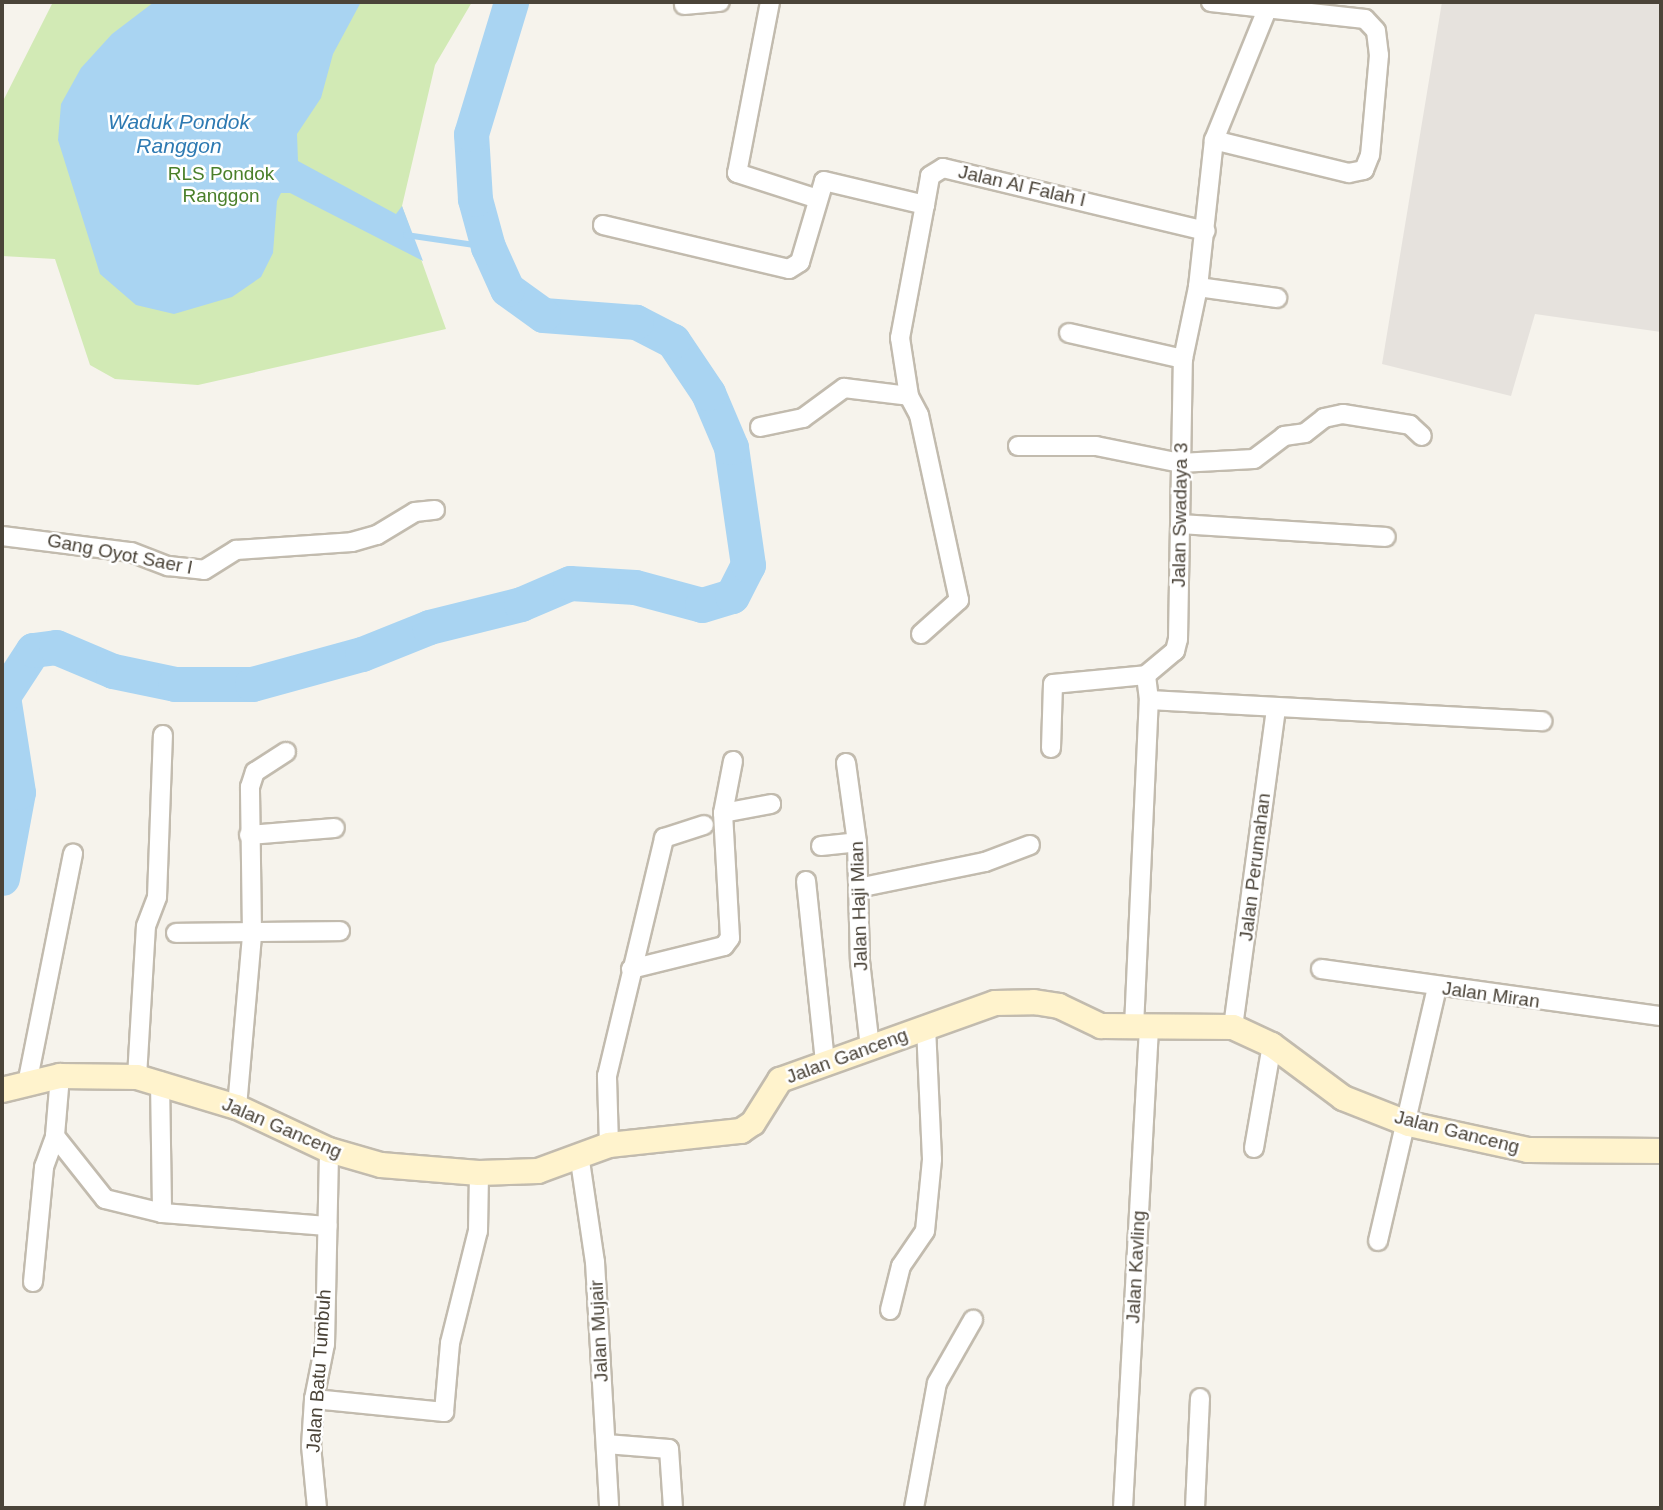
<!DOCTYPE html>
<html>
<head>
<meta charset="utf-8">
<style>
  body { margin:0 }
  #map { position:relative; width:1663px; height:1510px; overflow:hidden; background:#f6f3ec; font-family:Arial,sans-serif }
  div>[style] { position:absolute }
  .industrial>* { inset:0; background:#e6e2dd }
  .green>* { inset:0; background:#d2eab5 }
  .water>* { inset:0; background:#a9d4f2 }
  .stream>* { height:6px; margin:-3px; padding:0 3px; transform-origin:3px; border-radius:3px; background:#a9d4f2 }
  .river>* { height:35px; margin:-17.5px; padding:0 17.5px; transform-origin:17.5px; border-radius:17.5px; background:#a9d4f2 }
  .roads { filter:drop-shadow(2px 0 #c2bbae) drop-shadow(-2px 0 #c2bbae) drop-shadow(0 2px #c2bbae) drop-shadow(0 -2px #c2bbae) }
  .street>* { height:18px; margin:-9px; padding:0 9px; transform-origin:9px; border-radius:9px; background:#fff }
  .secondary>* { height:24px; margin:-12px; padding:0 12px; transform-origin:12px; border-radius:12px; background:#fff3cd }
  span { translate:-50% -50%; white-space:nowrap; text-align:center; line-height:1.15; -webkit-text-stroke:5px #fff; paint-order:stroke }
  .park-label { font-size:19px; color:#4a7f2a }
  .street-label { font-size:19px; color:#4b4439 }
  .water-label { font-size:21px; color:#2e7ab2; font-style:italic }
  .frame { position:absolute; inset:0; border:4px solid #4b4439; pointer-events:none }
</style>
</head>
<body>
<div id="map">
  <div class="industrial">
    <div style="clip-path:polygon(1442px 2px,1661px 2px,1661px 332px,1535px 314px,1511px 396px,1382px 364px)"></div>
  </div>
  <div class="green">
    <div style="clip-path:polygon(53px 2px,472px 2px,435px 65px,402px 206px,446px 329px,198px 385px,115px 379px,90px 365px,55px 259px,2px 256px,2px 103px)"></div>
  </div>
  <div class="water">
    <div style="clip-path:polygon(154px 2px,361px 2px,333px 54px,321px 98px,297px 134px,298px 161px,396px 214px,402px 206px,423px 261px,290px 193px,281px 193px,277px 201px,273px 253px,261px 277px,232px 297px,174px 314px,136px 305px,100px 274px,58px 140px,61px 104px,81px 68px,112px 34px)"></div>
  </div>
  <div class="stream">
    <div style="left:406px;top:235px;width:83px;rotate:8.3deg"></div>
  </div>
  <div class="river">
    <div style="left:2px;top:878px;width:87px;rotate:-79.5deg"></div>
    <div style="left:18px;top:792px;width:97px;rotate:-98.9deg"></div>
    <div style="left:3px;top:696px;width:55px;rotate:-56.9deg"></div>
    <div style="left:33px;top:650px;width:23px;rotate:-7deg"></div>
    <div style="left:56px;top:647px;width:62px;rotate:22.8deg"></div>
    <div style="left:113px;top:671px;width:63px;rotate:11.8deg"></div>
    <div style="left:175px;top:684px;width:77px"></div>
    <div style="left:252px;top:684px;width:114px;rotate:-15.3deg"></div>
    <div style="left:362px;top:654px;width:72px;rotate:-21.9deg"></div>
    <div style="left:429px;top:627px;width:95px;rotate:-14deg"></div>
    <div style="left:521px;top:604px;width:53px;rotate:-23.2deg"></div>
    <div style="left:570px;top:583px;width:65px;rotate:3.5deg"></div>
    <div style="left:635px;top:587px;width:69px;rotate:15deg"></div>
    <div style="left:702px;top:605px;width:31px;rotate:-17deg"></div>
    <div style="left:732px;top:596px;width:35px;rotate:-63deg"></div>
    <div style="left:748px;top:565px;width:119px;rotate:-98.2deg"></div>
    <div style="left:731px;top:447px;width:59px;rotate:-113.1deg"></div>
    <div style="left:708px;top:393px;width:63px;rotate:-123.9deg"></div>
    <div style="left:673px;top:341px;width:42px;rotate:-152.8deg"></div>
    <div style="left:636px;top:322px;width:93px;rotate:-175.7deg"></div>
    <div style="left:543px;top:315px;width:44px;rotate:-144.2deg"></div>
    <div style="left:507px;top:289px;width:46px;rotate:-114.3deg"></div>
    <div style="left:488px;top:247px;width:50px;rotate:-105.2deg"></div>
    <div style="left:475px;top:199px;width:65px;rotate:-93.5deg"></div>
    <div style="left:471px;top:134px;width:138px;rotate:-73.1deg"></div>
  </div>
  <div class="roads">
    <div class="street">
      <div style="left:770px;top:2px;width:174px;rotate:100.9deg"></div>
      <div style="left:737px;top:173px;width:85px;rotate:17.8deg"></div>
      <div style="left:1211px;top:2px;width:155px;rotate:6.3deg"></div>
      <div style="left:1365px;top:19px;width:16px;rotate:47deg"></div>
      <div style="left:1376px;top:31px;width:24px;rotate:83deg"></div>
      <div style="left:1379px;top:55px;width:100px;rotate:95.1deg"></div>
      <div style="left:1370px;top:155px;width:16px;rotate:112deg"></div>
      <div style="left:1364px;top:170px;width:15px;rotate:169deg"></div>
      <div style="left:1349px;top:173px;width:139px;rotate:-166.3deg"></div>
      <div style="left:684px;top:5px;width:36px;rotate:-5deg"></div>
      <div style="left:603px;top:225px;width:191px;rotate:13.3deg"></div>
      <div style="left:789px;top:269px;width:13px;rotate:-32deg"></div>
      <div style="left:800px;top:262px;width:84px;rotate:-73.5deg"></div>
      <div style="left:824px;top:181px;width:104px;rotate:13.4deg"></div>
      <div style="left:925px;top:205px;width:29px;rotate:-80deg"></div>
      <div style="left:930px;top:176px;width:15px;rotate:-32deg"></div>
      <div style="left:943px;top:168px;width:270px;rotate:13.5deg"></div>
      <div style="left:1198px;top:287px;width:80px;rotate:7.9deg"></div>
      <div style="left:1069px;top:333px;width:117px;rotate:12.8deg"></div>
      <div style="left:760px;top:427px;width:44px;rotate:-11.8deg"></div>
      <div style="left:803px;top:418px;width:51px;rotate:-36.2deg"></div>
      <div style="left:844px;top:388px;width:65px;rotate:7deg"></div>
      <div style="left:1018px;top:446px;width:78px"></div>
      <div style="left:1096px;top:446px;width:86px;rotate:11.4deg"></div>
      <div style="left:1180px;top:463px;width:74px;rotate:-3.1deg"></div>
      <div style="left:1254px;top:459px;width:38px;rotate:-37deg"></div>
      <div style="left:1284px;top:436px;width:21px;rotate:-8deg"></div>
      <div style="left:1305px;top:433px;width:24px;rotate:-38deg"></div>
      <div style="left:1324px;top:418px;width:19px;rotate:-12deg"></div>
      <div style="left:1343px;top:414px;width:68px;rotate:9.3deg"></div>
      <div style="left:1410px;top:425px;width:16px;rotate:43deg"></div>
      <div style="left:1181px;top:524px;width:205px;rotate:3.6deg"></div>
      <div style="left:2px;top:536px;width:130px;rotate:7.1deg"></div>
      <div style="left:131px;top:552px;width:40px;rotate:21deg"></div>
      <div style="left:168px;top:566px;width:36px;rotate:6deg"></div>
      <div style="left:204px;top:570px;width:38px;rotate:-32deg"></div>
      <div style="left:236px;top:550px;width:116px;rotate:-3.9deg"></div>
      <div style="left:352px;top:542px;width:26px;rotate:-16deg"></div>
      <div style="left:377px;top:535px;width:44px;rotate:-31.2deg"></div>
      <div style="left:415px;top:512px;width:20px;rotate:-6deg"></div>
      <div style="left:921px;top:634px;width:51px;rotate:-41.8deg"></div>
      <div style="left:959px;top:600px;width:189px;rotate:-102.2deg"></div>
      <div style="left:919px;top:415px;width:21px;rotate:-118deg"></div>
      <div style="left:909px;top:396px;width:59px;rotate:-98.8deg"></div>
      <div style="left:900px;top:338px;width:135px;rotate:-79.4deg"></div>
      <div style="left:1149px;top:700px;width:394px;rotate:3.1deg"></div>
      <div style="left:1051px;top:748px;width:64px;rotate:-88.2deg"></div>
      <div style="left:1053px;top:684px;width:93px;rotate:-5.5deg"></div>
      <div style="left:846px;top:763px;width:80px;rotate:82.1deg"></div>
      <div style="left:857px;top:842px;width:119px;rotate:88.6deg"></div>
      <div style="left:860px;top:961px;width:88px;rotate:83.4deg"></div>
      <div style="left:723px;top:813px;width:49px;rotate:-10.6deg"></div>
      <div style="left:249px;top:835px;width:86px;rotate:-4.7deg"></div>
      <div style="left:821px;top:846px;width:36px;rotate:-6deg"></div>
      <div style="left:806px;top:881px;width:182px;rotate:84deg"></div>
      <div style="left:858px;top:888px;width:130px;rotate:-11.6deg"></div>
      <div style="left:985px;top:862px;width:48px;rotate:-20.7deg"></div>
      <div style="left:176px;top:933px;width:164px;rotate:-0.7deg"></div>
      <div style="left:631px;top:969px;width:96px;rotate:-13.9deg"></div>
      <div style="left:724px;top:946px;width:10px;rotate:-53deg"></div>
      <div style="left:730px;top:938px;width:125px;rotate:-93.2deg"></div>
      <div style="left:723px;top:813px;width:53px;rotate:-79.1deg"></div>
      <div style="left:1321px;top:969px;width:343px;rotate:7.9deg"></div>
      <div style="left:1134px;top:1027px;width:327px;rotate:-87.4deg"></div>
      <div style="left:1149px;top:700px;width:25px;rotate:-97deg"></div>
      <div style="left:1146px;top:675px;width:38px;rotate:-40deg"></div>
      <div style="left:1175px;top:651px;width:12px;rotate:-76deg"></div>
      <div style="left:1178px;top:639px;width:280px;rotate:-89deg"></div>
      <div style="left:1183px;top:359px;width:74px;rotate:-78.2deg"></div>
      <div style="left:1198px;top:287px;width:148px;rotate:-83.8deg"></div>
      <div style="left:1214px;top:140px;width:149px;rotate:-67.9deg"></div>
      <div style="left:1233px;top:1027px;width:322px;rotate:-82.3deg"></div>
      <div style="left:60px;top:1076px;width:60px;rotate:94.8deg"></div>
      <div style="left:55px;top:1136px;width:80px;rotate:51.6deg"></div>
      <div style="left:105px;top:1199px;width:59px;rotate:13.8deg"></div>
      <div style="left:162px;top:1213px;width:166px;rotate:4.5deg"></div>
      <div style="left:137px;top:1077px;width:151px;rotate:-86.6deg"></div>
      <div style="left:146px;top:926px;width:31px;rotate:-69deg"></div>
      <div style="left:157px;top:897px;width:162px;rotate:-87.9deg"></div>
      <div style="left:160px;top:1081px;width:132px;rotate:89.1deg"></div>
      <div style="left:27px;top:1084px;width:235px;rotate:-78.7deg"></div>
      <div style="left:237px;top:1107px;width:174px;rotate:-85deg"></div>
      <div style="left:252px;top:934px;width:147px;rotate:-90.8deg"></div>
      <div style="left:250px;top:787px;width:16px;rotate:-72deg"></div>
      <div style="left:255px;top:772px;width:37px;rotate:-33deg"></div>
      <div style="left:609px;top:1145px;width:69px;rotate:-91.7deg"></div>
      <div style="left:607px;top:1076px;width:245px;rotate:-76.5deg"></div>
      <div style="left:664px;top:838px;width:42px;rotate:-18deg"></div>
      <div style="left:1254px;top:1148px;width:105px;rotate:-80.1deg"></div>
      <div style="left:579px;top:1154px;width:109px;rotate:81.6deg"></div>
      <div style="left:595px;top:1262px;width:246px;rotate:86.7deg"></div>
      <div style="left:1378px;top:1241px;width:261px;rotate:-76.9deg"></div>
      <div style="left:33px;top:1282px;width:116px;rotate:-84.5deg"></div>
      <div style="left:44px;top:1167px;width:33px;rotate:-70deg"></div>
      <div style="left:890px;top:1310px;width:45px;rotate:-76deg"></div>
      <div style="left:901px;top:1266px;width:42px;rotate:-55.6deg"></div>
      <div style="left:925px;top:1231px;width:72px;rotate:-84.4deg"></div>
      <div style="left:932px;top:1159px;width:131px;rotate:-92.6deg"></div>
      <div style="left:314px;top:1399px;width:131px;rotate:5.7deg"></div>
      <div style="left:444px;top:1412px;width:69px;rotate:-85deg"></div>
      <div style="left:450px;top:1343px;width:115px;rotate:-76deg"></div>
      <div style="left:478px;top:1231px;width:58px;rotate:-89deg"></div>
      <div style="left:606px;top:1444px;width:63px;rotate:4.5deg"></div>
      <div style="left:669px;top:1449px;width:59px;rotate:86.1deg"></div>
      <div style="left:317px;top:1508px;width:62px;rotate:-95.5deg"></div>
      <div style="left:311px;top:1446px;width:47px;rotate:-86.3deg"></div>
      <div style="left:314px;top:1399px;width:56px;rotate:-78.7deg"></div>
      <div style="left:325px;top:1344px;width:194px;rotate:-88.8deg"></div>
      <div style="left:914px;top:1508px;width:127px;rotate:-79.6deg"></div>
      <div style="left:937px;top:1383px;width:73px;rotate:-60.3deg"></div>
      <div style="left:1123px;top:1508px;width:484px;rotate:-86.9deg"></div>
      <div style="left:1195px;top:1508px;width:110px;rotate:-87.4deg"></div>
    </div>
    <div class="secondary">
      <div style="left:2px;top:1090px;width:60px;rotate:-13.6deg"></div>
      <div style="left:60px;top:1076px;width:77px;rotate:0.7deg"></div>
      <div style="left:137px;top:1077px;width:104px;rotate:16.7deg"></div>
      <div style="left:237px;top:1107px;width:102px;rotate:25.1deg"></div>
      <div style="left:329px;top:1150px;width:54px;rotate:16.1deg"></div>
      <div style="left:381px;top:1165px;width:98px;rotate:4.7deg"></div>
      <div style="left:479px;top:1173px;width:59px;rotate:-1.9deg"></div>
      <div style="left:538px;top:1171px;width:76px;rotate:-20.1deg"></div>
      <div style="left:609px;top:1145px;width:133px;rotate:-6.1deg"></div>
      <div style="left:741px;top:1131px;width:14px;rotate:-34deg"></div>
      <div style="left:753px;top:1123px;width:51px;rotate:-57.9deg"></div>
      <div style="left:780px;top:1080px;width:228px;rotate:-19.7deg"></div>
      <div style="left:995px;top:1003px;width:39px;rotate:-1deg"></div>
      <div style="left:1034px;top:1002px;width:25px;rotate:9deg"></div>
      <div style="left:1059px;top:1006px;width:47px;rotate:25.5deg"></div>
      <div style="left:1101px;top:1026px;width:132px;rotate:0.4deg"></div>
      <div style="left:1233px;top:1027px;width:43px;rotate:24.8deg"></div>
      <div style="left:1272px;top:1045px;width:89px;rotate:36.7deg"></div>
      <div style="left:1343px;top:1098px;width:71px;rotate:21.5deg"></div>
      <div style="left:1409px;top:1124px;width:122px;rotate:12.3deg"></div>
      <div style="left:1528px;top:1150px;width:133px;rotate:0.4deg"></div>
    </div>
  </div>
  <div class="park-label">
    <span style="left:221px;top:185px">RLS Pondok<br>Ranggon</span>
  </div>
  <div class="street-label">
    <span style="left:1022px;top:186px;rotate:13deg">Jalan Al Falah I</span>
    <span style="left:1180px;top:515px;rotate:-89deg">Jalan Swadaya 3</span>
    <span style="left:120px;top:554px;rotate:11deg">Gang Oyot Saer I</span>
    <span style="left:1255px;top:867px;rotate:-83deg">Jalan Perumahan</span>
    <span style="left:859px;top:906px;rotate:-92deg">Jalan Haji Mian</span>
    <span style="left:1491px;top:995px;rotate:8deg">Jalan Miran</span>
    <span style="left:847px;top:1056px;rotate:-20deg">Jalan Ganceng</span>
    <span style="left:282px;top:1128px;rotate:23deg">Jalan Ganceng</span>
    <span style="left:1457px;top:1132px;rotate:14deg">Jalan Ganceng</span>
    <span style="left:1136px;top:1267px;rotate:-87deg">Jalan Kavling</span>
    <span style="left:599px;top:1331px;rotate:-93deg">Jalan Mujair</span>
    <span style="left:319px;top:1371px;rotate:-86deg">Jalan Batu Tumbuh</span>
  </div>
  <div class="water-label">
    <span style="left:179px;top:134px">Waduk Pondok<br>Ranggon</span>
  </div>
  <div class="frame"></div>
</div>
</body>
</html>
